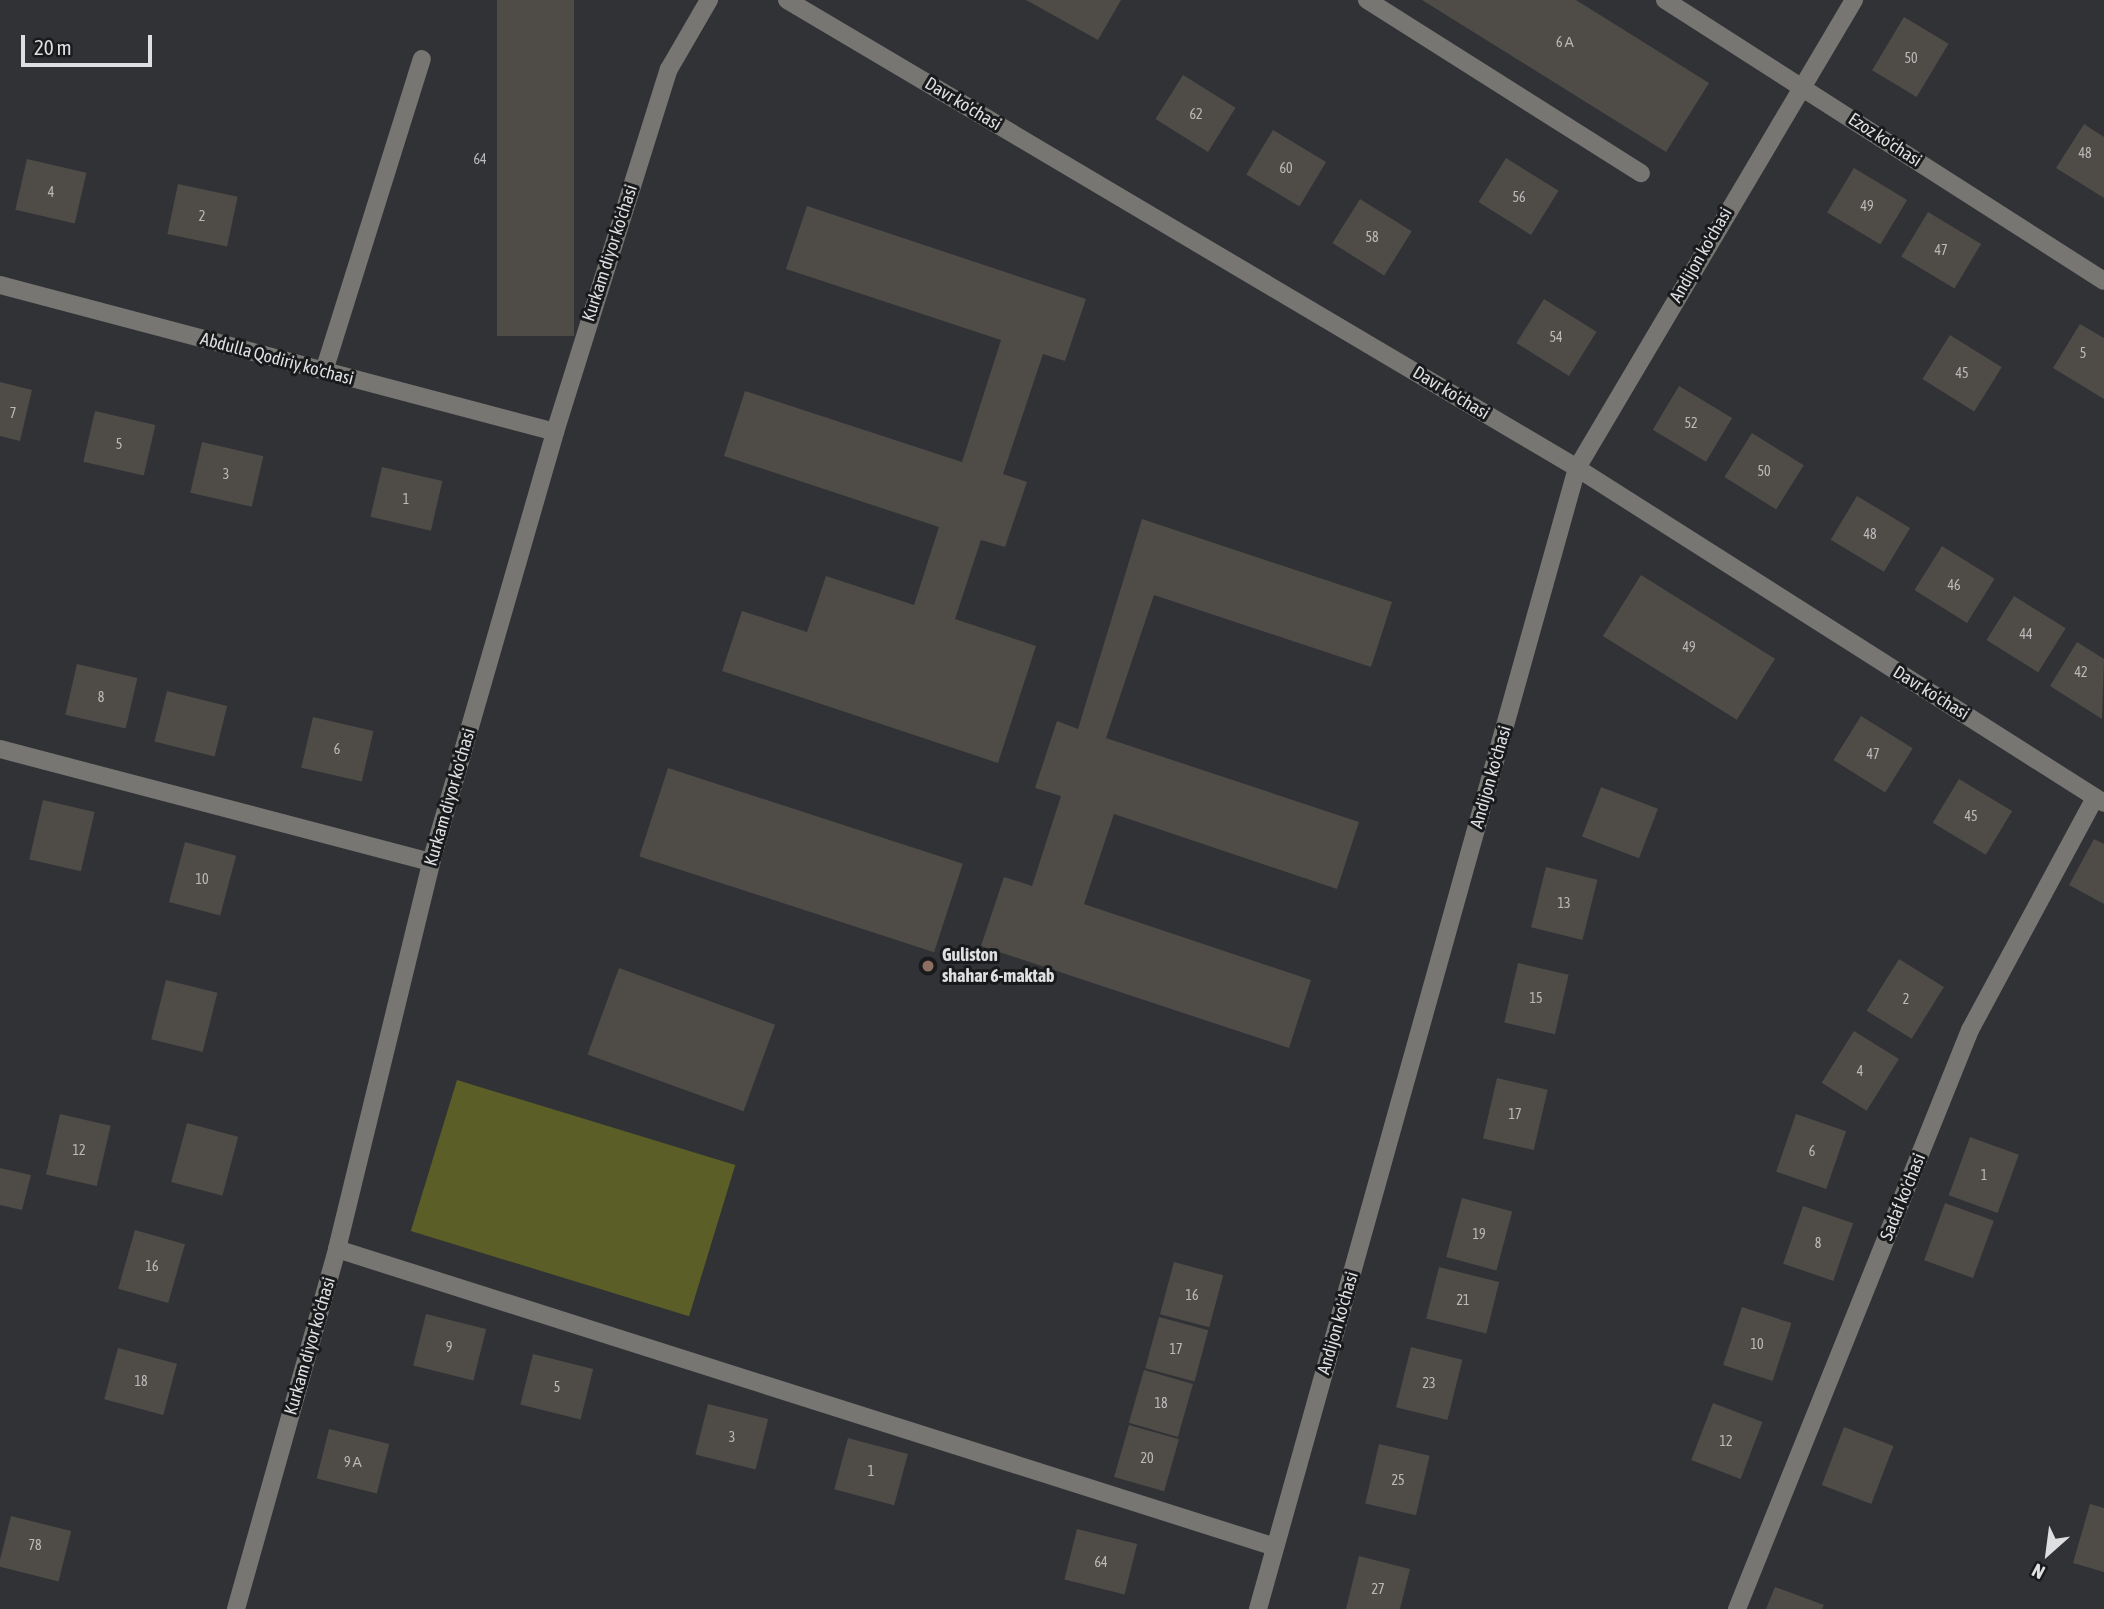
<!DOCTYPE html>
<html>
<head>
<meta charset="utf-8">
<style>
  body { margin:0 }
  #map { position:relative; width:2104px; height:1609px; overflow:hidden; background:#303236; font-family:"Asap Condensed",sans-serif }
  div>[style] { position:absolute }
  .green>* { inset:0; background:#5b5e26; transform-origin:0 0 }
  .building>* { inset:0; background:#4f4b47; transform-origin:0 0 }
  .minor>* { height:18px; margin:-9px; padding:0 9px; transform-origin:9px; border-radius:9px; background:#777673 }
  .dots>* { width:19px; height:19px; translate:-50% -50%; box-sizing:border-box; border:4px solid #191a1c; border-radius:50% }
  span { translate:-50% -50%; white-space:nowrap; text-align:center; line-height:1.15; -webkit-text-stroke:6px #191a1c; paint-order:stroke }
  .number-label { font-size:14px; color:#bababa }
  .number-label span { -webkit-text-stroke-width:0 }
  .street-label { font-size:18px; color:#dddfe1 }
  .poi-label { font-size:18px; color:#dddfe1; font-weight:700 }
  .left { translate:0 -50%; text-align:left }
  .north { position:absolute; left:2013px; top:1518px; width:70px; height:70px; -webkit-text-stroke:5px #191a1c; paint-order:stroke; rotate:208deg; font-size:19px; font-weight:700; line-height:28px; text-align:center; color:#dddfe1 }
  .north::after { content:''; display:block; margin:auto; width:24px; height:32px; background:#dddfe1; clip-path:polygon(50% 0,100% 100%,50% 72%,0 100%) }
  .scale { position:absolute; left:21px; top:35px; width:131px; height:32px; box-sizing:border-box; border:4px solid #dddfe1; border-top:0; padding-left:9px; font-size:21px; line-height:24px; white-space:nowrap; color:#dddfe1; -webkit-text-stroke:5px #191a1c; paint-order:stroke }
</style>
</head>
<body>
<div id="map">
  <div class="green">
    <div style="left:457px;top:1080px;width:291px;height:158px;rotate:17deg"></div>
  </div>
  <div class="building">
    <div style="left:497px;top:0;width:77px;height:336px"></div>
    <div style="clip-path:polygon(1026px 0,1121px 0,1098px 40px)"></div>
    <div style="clip-path:polygon(1422px 0,1576px 0,1709px 83px,1666px 152px)"></div>
    <div style="left:1904px;top:17px;width:52px;height:62px;rotate:31deg"></div>
    <div style="left:1183px;top:75px;width:62px;height:52px;rotate:32deg"></div>
    <div style="clip-path:polygon(2084px 124px,2104px 137px,2104px 198px,2056px 168px)"></div>
    <div style="left:1273px;top:130px;width:62px;height:52px;rotate:31deg"></div>
    <div style="left:1506px;top:158px;width:62px;height:52px;rotate:32deg"></div>
    <div style="left:27px;top:159px;width:61px;height:52px;rotate:13deg"></div>
    <div style="left:1854px;top:168px;width:62px;height:52px;rotate:31deg"></div>
    <div style="left:178px;top:184px;width:61px;height:51px;rotate:12deg"></div>
    <div style="left:1360px;top:199px;width:61px;height:52px;rotate:32deg"></div>
    <div style="clip-path:polygon(807px 206px,1086px 299px,1065px 361px,1043px 354px,1003px 474px,1027px 482px,1005px 547px,981px 540px,955px 619px,1036px 646px,998px 763px,722px 671px,742px 611px,807px 632px,826px 576px,914px 605px,939px 527px,724px 456px,745px 391px,962px 462px,1001px 340px,786px 269px)"></div>
    <div style="left:1928px;top:212px;width:62px;height:52px;rotate:31deg"></div>
    <div style="left:1544px;top:299px;width:62px;height:52px;rotate:32deg"></div>
    <div style="clip-path:polygon(2080px 324px,2104px 338px,2104px 399px,2053px 368px)"></div>
    <div style="left:1950px;top:335px;width:61px;height:52px;rotate:32deg"></div>
    <div style="clip-path:polygon(0 382px,32px 390px,20px 441px,0 436px)"></div>
    <div style="left:1679px;top:386px;width:62px;height:51px;rotate:31deg"></div>
    <div style="left:95px;top:411px;width:62px;height:52px;rotate:13deg"></div>
    <div style="left:1752px;top:433px;width:61px;height:52px;rotate:32deg"></div>
    <div style="left:202px;top:442px;width:63px;height:52px;rotate:13deg"></div>
    <div style="left:382px;top:467px;width:62px;height:51px;rotate:13deg"></div>
    <div style="left:1857px;top:496px;width:62px;height:51px;rotate:31deg"></div>
    <div style="clip-path:polygon(1142px 519px,1392px 602px,1371px 667px,1154px 595px,1106px 738px,1359px 822px,1337px 889px,1114px 814px,1084px 904px,1311px 980px,1289px 1048px,981px 946px,1004px 877px,1032px 886px,1061px 796px,1035px 788px,1057px 721px,1078px 729px)"></div>
    <div style="left:1942px;top:546px;width:62px;height:52px;rotate:32deg"></div>
    <div style="left:1641px;top:575px;width:158px;height:72px;rotate:32deg"></div>
    <div style="left:2014px;top:596px;width:61px;height:52px;rotate:32deg"></div>
    <div style="clip-path:polygon(2077px 642px,2104px 659px,2102px 719px,2050px 686px)"></div>
    <div style="left:77px;top:664px;width:62px;height:52px;rotate:13deg"></div>
    <div style="left:167px;top:691px;width:62px;height:52px;rotate:14deg"></div>
    <div style="left:1861px;top:716px;width:61px;height:52px;rotate:32deg"></div>
    <div style="left:313px;top:717px;width:62px;height:52px;rotate:13deg"></div>
    <div style="left:668px;top:768px;width:310px;height:93px;rotate:18deg"></div>
    <div style="left:1959px;top:779px;width:62px;height:51px;rotate:31deg"></div>
    <div style="left:1601px;top:787px;width:61px;height:53px;rotate:21deg"></div>
    <div style="left:43px;top:800px;width:53px;height:61px;rotate:13deg"></div>
    <div style="clip-path:polygon(2094px 839px,2104px 844px,2104px 904px,2069px 885px)"></div>
    <div style="left:185px;top:842px;width:53px;height:62px;rotate:15deg"></div>
    <div style="left:1546px;top:867px;width:53px;height:62px;rotate:14deg"></div>
    <div style="left:1899px;top:959px;width:53px;height:61px;rotate:32deg"></div>
    <div style="left:1518px;top:963px;width:52px;height:61px;rotate:13deg"></div>
    <div style="left:619px;top:968px;width:166px;height:92px;rotate:20deg"></div>
    <div style="left:166px;top:980px;width:53px;height:61px;rotate:14deg"></div>
    <div style="left:1854px;top:1031px;width:53px;height:61px;rotate:32deg"></div>
    <div style="left:1497px;top:1078px;width:52px;height:62px;rotate:13deg"></div>
    <div style="left:60px;top:1114px;width:52px;height:62px;rotate:13deg"></div>
    <div style="left:1796px;top:1114px;width:53px;height:61px;rotate:19deg"></div>
    <div style="left:187px;top:1123px;width:53px;height:61px;rotate:15deg"></div>
    <div style="left:1970px;top:1137px;width:52px;height:62px;rotate:20deg"></div>
    <div style="clip-path:polygon(0 1168px,31px 1175px,22px 1210px,0 1205px)"></div>
    <div style="left:1462px;top:1198px;width:52px;height:61px;rotate:15deg"></div>
    <div style="left:1945px;top:1203px;width:52px;height:61px;rotate:20deg"></div>
    <div style="left:1803px;top:1206px;width:53px;height:61px;rotate:19deg"></div>
    <div style="left:135px;top:1230px;width:52px;height:61px;rotate:16deg"></div>
    <div style="left:1174px;top:1262px;width:51px;height:54px;rotate:15deg"></div>
    <div style="left:1439px;top:1267px;width:62px;height:53px;rotate:14deg"></div>
    <div style="left:1742px;top:1307px;width:52px;height:61px;rotate:18deg"></div>
    <div style="left:426px;top:1314px;width:62px;height:53px;rotate:14deg"></div>
    <div style="left:1159px;top:1317px;width:51px;height:53px;rotate:15deg"></div>
    <div style="left:1411px;top:1347px;width:53px;height:62px;rotate:14deg"></div>
    <div style="left:118px;top:1348px;width:61px;height:53px;rotate:15deg"></div>
    <div style="left:533px;top:1354px;width:62px;height:52px;rotate:14deg"></div>
    <div style="left:1144px;top:1370px;width:51px;height:55px;rotate:16deg"></div>
    <div style="left:1713px;top:1403px;width:53px;height:61px;rotate:21deg"></div>
    <div style="left:708px;top:1404px;width:62px;height:52px;rotate:14deg"></div>
    <div style="left:1129px;top:1425px;width:52px;height:54px;rotate:16deg"></div>
    <div style="left:1844px;top:1427px;width:53px;height:62px;rotate:21deg"></div>
    <div style="left:329px;top:1429px;width:62px;height:51px;rotate:14deg"></div>
    <div style="left:848px;top:1438px;width:62px;height:53px;rotate:15deg"></div>
    <div style="left:1379px;top:1444px;width:52px;height:61px;rotate:13deg"></div>
    <div style="clip-path:polygon(2090px 1504px,2104px 1508px,2104px 1572px,2073px 1563px)"></div>
    <div style="left:11px;top:1516px;width:62px;height:52px;rotate:14deg"></div>
    <div style="left:1077px;top:1529px;width:62px;height:52px;rotate:14deg"></div>
    <div style="clip-path:polygon(1359px 1556px,1410px 1569px,1400px 1609px,1346px 1609px)"></div>
    <div style="clip-path:polygon(1775px 1587px,1824px 1605px,1822px 1609px,1766px 1609px)"></div>
  </div>
  <div class="minor">
    <div style="left:787px;top:0;width:918px;rotate:30.64deg"></div>
    <div style="left:1577px;top:468px;width:624px;rotate:32.44deg"></div>
    <div style="left:1367px;top:0;width:324px;rotate:32.3deg"></div>
    <div style="left:1665px;top:0;width:521px;rotate:32.62deg"></div>
    <div style="left:0;top:285px;width:574px;rotate:14.83deg"></div>
    <div style="left:324px;top:371px;width:327px;rotate:-72.6deg"></div>
    <div style="left:0;top:749px;width:446px;rotate:14.7deg"></div>
    <div style="left:337px;top:1249px;width:984px;rotate:17.62deg"></div>
    <div style="left:236px;top:1609px;width:374px;rotate:-74.3deg"></div>
    <div style="left:337px;top:1249px;width:398px;rotate:-76.3deg"></div>
    <div style="left:431px;top:862px;width:448px;rotate:-73.9deg"></div>
    <div style="left:555px;top:432px;width:380px;rotate:-72.6deg"></div>
    <div style="left:669px;top:69px;width:80px;rotate:-59.9deg"></div>
    <div style="left:1258px;top:1609px;width:1185px;rotate:-74.38deg"></div>
    <div style="left:1577px;top:468px;width:544px;rotate:-59.38deg"></div>
    <div style="left:1737px;top:1609px;width:624px;rotate:-68.08deg"></div>
    <div style="left:1970px;top:1030px;width:264px;rotate:-61.7deg"></div>
  </div>
  <div class="dots">
    <div style="left:928px;top:966px;background:#8d6e63"></div>
  </div>
  <div class="number-label">
    <span style="left:1565px;top:42px">6 А</span>
    <span style="left:1911px;top:58px">50</span>
    <span style="left:1196px;top:114px">62</span>
    <span style="left:2085px;top:153px">48</span>
    <span style="left:480px;top:159px">64</span>
    <span style="left:1286px;top:168px">60</span>
    <span style="left:51px;top:192px">4</span>
    <span style="left:1519px;top:197px">56</span>
    <span style="left:1867px;top:206px">49</span>
    <span style="left:202px;top:216px">2</span>
    <span style="left:1372px;top:237px">58</span>
    <span style="left:1941px;top:250px">47</span>
    <span style="left:1556px;top:337px">54</span>
    <span style="left:2083px;top:353px">5</span>
    <span style="left:1962px;top:373px">45</span>
    <span style="left:13px;top:413px">7</span>
    <span style="left:1691px;top:423px">52</span>
    <span style="left:119px;top:444px">5</span>
    <span style="left:1764px;top:471px">50</span>
    <span style="left:226px;top:474px">3</span>
    <span style="left:406px;top:499px">1</span>
    <span style="left:1870px;top:534px">48</span>
    <span style="left:1954px;top:585px">46</span>
    <span style="left:2026px;top:634px">44</span>
    <span style="left:1689px;top:647px">49</span>
    <span style="left:2081px;top:672px">42</span>
    <span style="left:101px;top:697px">8</span>
    <span style="left:337px;top:749px">6</span>
    <span style="left:1873px;top:754px">47</span>
    <span style="left:1971px;top:816px">45</span>
    <span style="left:202px;top:879px">10</span>
    <span style="left:1564px;top:903px">13</span>
    <span style="left:1536px;top:998px">15</span>
    <span style="left:1906px;top:999px">2</span>
    <span style="left:1860px;top:1071px">4</span>
    <span style="left:1515px;top:1114px">17</span>
    <span style="left:79px;top:1150px">12</span>
    <span style="left:1812px;top:1151px">6</span>
    <span style="left:1984px;top:1175px">1</span>
    <span style="left:1479px;top:1234px">19</span>
    <span style="left:1818px;top:1243px">8</span>
    <span style="left:152px;top:1266px">16</span>
    <span style="left:1192px;top:1295px">16</span>
    <span style="left:1463px;top:1300px">21</span>
    <span style="left:1757px;top:1344px">10</span>
    <span style="left:449px;top:1347px">9</span>
    <span style="left:1176px;top:1349px">17</span>
    <span style="left:141px;top:1381px">18</span>
    <span style="left:1429px;top:1383px">23</span>
    <span style="left:557px;top:1387px">5</span>
    <span style="left:1161px;top:1403px">18</span>
    <span style="left:732px;top:1437px">3</span>
    <span style="left:1726px;top:1441px">12</span>
    <span style="left:1147px;top:1458px">20</span>
    <span style="left:353px;top:1462px">9 А</span>
    <span style="left:871px;top:1471px">1</span>
    <span style="left:1398px;top:1480px">25</span>
    <span style="left:35px;top:1545px">78</span>
    <span style="left:1101px;top:1562px">64</span>
    <span style="left:1378px;top:1589px">27</span>
  </div>
  <div class="street-label">
    <span style="left:963px;top:104px;rotate:31deg">Davr ko'chasi</span>
    <span style="left:1885px;top:140px;rotate:33deg">Ezoz ko'chasi</span>
    <span style="left:610px;top:253px;rotate:-72deg">Kurkam diyor ko'chasi</span>
    <span style="left:1701px;top:255px;rotate:-60deg">Andijon ko'chasi</span>
    <span style="left:277px;top:359px;rotate:15deg">Abdulla Qodiriy ko'chasi</span>
    <span style="left:1451px;top:393px;rotate:31deg">Davr ko'chasi</span>
    <span style="left:1931px;top:693px;rotate:32deg">Davr ko'chasi</span>
    <span style="left:1491px;top:777px;rotate:-74deg">Andijon ko'chasi</span>
    <span style="left:450px;top:797px;rotate:-74deg">Kurkam diyor ko'chasi</span>
    <span style="left:1903px;top:1197px;rotate:-68deg">Sadaf ko'chasi</span>
    <span style="left:1338px;top:1323px;rotate:-74deg">Andijon ko'chasi</span>
    <span style="left:310px;top:1346px;rotate:-74deg">Kurkam diyor ko'chasi</span>
  </div>
  <div class="poi-label">
    <span class="left" style="left:942px;top:966px">Guliston<br>shahar 6-maktab</span>
  </div>
  <div class="north">N</div>
  <div class="scale">20 m</div>
</div>
</body>
</html>
